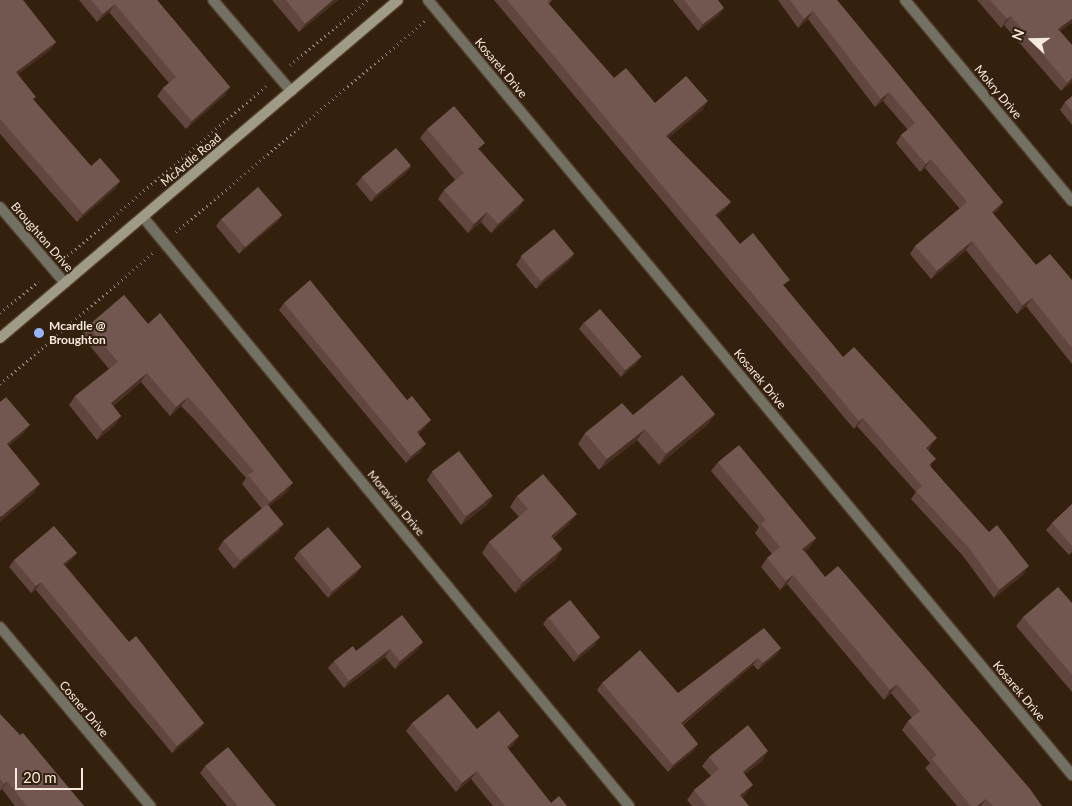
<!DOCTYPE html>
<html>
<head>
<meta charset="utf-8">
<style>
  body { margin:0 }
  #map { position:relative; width:1072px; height:806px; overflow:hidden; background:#34210d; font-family:Lato,sans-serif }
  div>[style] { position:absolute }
  .path>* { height:3px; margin-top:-1.5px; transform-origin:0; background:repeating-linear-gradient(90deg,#938373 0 1px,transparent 0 5px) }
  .roads { filter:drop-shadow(1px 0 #4f3d2a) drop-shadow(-1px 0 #4f3d2a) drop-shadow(0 1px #4f3d2a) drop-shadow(0 -1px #4f3d2a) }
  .street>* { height:10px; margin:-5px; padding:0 5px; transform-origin:5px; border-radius:5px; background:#737064 }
  .secondary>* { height:10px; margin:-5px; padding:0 5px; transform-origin:5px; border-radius:5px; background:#9f9b87 }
  .wall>* { inset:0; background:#61453f }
  .shaded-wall>* { inset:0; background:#482f24 }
  .building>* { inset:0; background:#715750; transform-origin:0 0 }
  .dots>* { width:14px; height:14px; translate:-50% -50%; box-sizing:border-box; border:2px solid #34210d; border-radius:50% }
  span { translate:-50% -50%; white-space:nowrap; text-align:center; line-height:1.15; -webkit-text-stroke:4px #34210d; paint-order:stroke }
  .street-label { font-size:12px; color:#f6e9dd }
  .poi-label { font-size:12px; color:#f6e9dd; font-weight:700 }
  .left { translate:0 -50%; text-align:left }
  .north { position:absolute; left:1007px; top:15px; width:50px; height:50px; -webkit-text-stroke:4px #34210d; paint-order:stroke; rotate:291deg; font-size:14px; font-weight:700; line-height:20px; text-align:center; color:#f6e9dd }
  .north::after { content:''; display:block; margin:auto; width:18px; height:22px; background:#f6e9dd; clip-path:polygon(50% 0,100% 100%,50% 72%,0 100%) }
  .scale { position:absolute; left:15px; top:768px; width:68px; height:22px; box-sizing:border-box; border:2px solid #f6e9dd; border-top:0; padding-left:6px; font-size:15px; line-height:18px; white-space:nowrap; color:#f6e9dd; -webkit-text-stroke:4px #34210d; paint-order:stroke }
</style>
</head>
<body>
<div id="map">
  <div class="path">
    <div style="left:290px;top:65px;width:102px;rotate:-39.8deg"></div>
    <div style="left:176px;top:232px;width:326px;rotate:-40.3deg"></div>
    <div style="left:64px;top:259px;width:266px;rotate:-40.6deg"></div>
    <div style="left:0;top:313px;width:50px;rotate:-39.4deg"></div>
    <div style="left:0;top:384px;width:201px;rotate:-40.6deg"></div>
  </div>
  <div class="roads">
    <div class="street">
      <div style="left:213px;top:0;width:120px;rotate:49.4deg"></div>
      <div style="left:428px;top:0;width:1008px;rotate:50.27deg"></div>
      <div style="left:905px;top:0;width:261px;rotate:50.3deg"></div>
      <div style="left:0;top:207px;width:100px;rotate:49.5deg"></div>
      <div style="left:143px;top:217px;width:764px;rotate:50.47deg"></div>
      <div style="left:0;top:627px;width:234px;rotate:50deg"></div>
    </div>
    <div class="secondary">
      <div style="left:0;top:338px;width:522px;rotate:-40.34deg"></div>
    </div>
  </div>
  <div class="wall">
    <div style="clip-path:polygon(0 0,56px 42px,50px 50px,18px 74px,33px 100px,91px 166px,120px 181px,115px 189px,77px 222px,0 134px)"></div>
    <div style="clip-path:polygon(79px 0,157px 0,230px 87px,225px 95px,186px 129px,157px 96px,163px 88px,169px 83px,109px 12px,97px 22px)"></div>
    <div style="clip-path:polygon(272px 0,338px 0,299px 32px)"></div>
    <div style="clip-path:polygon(494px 0,552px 0,549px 4px,614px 78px,655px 103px,703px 109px,668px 138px,731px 202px,725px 209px,717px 216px,740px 244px,785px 287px,843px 357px,931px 446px,928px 450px,931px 467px,1024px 574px,994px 598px,963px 556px,911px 499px,916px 492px,857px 426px,854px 429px)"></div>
    <div style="clip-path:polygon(673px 0,718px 0,719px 15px,698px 31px)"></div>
    <div style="clip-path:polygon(778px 0,837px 0,1003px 202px,998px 210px,993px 214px,1036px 265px,1072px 280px,1072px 364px,1026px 306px,1017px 314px,966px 250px,931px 279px,910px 254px,915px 246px,960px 209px,925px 168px,920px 172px,896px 143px,901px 135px,908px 130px,883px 101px,875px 107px,808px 19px,798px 28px)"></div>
    <div style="clip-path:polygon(977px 0,1072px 0,1060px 31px,1072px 45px,1072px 82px,1061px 91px,1004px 25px,1001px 28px)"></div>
    <div style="clip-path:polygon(1072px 96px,1072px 125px,1060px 110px,1065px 102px)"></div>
    <div style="clip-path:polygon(427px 129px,480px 150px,524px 200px,517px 210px,491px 233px,481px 222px,468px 233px,438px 199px,444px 190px,455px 180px,420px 138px)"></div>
    <div style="clip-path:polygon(411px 166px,406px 173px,371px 202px,356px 184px,362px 177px)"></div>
    <div style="clip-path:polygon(282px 215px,277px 222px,239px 254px,216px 226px,221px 219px)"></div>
    <div style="clip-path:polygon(574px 254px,569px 261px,536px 289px,516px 265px,521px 257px)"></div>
    <div style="clip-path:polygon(124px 295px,287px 492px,269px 506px,279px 531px,234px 569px,218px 549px,223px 541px,262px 509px,242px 484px,246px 478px,194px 419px,181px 406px,170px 416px,141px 382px,113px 406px,121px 416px,115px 425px,97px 440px,69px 405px,75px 396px,109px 369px,81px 335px,88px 326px)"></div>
    <div style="clip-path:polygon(284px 303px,426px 427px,418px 434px,421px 451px,406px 463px,279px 310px)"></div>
    <div style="clip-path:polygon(584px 322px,641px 357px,636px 364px,621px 377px,579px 329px)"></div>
    <div style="clip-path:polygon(715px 414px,708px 424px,659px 465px,637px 440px,599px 470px,578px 444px,585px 433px,633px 415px)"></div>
    <div style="clip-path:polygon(718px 462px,816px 538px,809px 548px,805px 551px,825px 577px,1042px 806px,957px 806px,925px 768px,930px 763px,902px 730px,908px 721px,912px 718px,891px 693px,884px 700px,787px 584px,780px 590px,761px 567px,767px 558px,772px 554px,755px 533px,759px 527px,711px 471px)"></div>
    <div style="clip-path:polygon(432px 472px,488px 504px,461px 525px,427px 480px)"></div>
    <div style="clip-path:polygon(517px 496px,569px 524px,553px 538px,562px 549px,555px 560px,515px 593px,482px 553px,489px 542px,519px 517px,510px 507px)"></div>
    <div style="clip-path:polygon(1072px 504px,1072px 552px,1069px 555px,1046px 530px,1052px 523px)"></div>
    <div style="clip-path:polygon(299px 551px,361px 567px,356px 574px,328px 598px,294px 558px)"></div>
    <div style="clip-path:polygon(77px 553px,71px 560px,65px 565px,129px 642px,204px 723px,199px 730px,172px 753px,36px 590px,31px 593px,9px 567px,14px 560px)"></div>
    <div style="clip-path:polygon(1072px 603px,1072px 692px,1016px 626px,1023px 617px)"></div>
    <div style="clip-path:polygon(548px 617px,595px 645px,574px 662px,543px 624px)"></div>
    <div style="clip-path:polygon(423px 642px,418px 649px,395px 669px,385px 657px,344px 688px,328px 668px,334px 661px,356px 651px)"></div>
    <div style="clip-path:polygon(781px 648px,776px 655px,758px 670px,753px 665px,683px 725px,698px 744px,693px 751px,668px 772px,597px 690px,602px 683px,678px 693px)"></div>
    <div style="clip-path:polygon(0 714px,84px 806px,15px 806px,2px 789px,0 791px)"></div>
    <div style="clip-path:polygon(412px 723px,477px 729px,513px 745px,508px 749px,551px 803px,567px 806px,493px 806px,471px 779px,456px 792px,406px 731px)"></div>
    <div style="clip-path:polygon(709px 757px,762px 761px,745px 774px,746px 794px,742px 798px,749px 806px,692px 806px,687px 800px,694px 790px,711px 776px,702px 766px)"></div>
    <div style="clip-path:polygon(205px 766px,276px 806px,227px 806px,200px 773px)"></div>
  </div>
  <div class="shaded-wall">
    <div style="clip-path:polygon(333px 0,338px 0,299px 32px,305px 24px)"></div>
    <div style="clip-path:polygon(115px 4px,109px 12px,97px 22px,103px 14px)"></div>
    <div style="clip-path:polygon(724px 8px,719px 15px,698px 31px,703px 24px)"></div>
    <div style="clip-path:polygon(813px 11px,808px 19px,798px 28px,804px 19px)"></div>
    <div style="clip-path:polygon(1011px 16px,1004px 25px,1001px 28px,1007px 19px)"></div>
    <div style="clip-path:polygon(1072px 19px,1072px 23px,1052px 37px,1058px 29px)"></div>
    <div style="clip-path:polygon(56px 42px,50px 50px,10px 80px,16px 72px)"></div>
    <div style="clip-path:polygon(1072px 78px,1072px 82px,1061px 91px,1067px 83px)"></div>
    <div style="clip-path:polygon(230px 87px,225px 95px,186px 129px,192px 121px)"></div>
    <div style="clip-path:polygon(889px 92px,883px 101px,875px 107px,881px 99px)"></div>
    <div style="clip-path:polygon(708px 101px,703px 109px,661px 144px,666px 136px)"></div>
    <div style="clip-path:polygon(931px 159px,925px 168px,920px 172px,926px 164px)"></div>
    <div style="clip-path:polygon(411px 166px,406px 173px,371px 202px,376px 195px)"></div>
    <div style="clip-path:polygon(120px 181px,115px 189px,77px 222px,83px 214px)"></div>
    <div style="clip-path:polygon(524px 200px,517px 210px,491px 233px,498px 224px)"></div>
    <div style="clip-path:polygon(731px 202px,725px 209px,710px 223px,715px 215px)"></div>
    <div style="clip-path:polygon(1003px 202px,998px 210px,986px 220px,992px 212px)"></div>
    <div style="clip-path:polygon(487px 212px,481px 222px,468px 233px,474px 224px)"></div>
    <div style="clip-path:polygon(282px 215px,277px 222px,239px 254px,245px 246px)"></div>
    <div style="clip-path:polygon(972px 241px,966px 250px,931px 279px,937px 271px)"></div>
    <div style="clip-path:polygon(574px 254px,569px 261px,536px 289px,541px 282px)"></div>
    <div style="clip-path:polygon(1032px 298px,1026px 306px,1017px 314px,1023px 305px)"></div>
    <div style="clip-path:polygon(641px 357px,636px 364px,621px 377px,626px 369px)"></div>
    <div style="clip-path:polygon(147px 373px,141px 382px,105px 412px,111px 403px)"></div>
    <div style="clip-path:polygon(188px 397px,181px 406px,170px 416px,176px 407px)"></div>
    <div style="clip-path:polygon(715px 414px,708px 424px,659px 465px,666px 454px)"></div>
    <div style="clip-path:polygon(121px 416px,115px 425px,97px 440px,103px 431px)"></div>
    <div style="clip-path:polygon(863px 418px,857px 426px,854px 429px,859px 421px)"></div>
    <div style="clip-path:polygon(431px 420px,426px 427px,412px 439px,417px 432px)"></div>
    <div style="clip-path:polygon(30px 425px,23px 434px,0 454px,7px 444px)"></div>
    <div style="clip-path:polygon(645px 429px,637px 440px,599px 470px,607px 459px)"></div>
    <div style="clip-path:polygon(937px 438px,931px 446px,921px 456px,926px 448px)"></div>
    <div style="clip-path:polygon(426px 444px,421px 451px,406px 463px,411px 456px)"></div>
    <div style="clip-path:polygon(293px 483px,287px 492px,263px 511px,270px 502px)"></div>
    <div style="clip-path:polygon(40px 484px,34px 493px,0 522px,0 518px,1px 517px)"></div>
    <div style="clip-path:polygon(493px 496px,488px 504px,461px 525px,466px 517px)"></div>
    <div style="clip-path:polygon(577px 514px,569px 524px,543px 546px,551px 536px)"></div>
    <div style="clip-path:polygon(284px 524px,279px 531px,234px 569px,240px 562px)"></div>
    <div style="clip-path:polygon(816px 538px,809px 548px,796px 558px,802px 549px)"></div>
    <div style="clip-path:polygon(562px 549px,555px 560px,515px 593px,523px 582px)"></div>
    <div style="clip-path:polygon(77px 553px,71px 560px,58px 571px,63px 564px)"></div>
    <div style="clip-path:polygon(1029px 566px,1024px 574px,994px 598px,999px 590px)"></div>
    <div style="clip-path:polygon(361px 567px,356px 574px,328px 598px,333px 591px)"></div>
    <div style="clip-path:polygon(793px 575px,787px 584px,780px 590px,786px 581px)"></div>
    <div style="clip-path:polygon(41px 582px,36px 590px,31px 593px,36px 586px)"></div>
    <div style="clip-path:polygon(600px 637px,595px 645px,574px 662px,579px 655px)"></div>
    <div style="clip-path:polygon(423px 642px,418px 649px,395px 669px,400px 661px)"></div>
    <div style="clip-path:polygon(781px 648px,776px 655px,758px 670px,763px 663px)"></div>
    <div style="clip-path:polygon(390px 649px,385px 657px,344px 688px,349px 681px)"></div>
    <div style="clip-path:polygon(758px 658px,753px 665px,676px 730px,681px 723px)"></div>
    <div style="clip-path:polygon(897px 684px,891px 693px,884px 700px,890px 690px)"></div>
    <div style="clip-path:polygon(204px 723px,199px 730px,172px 753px,177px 746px)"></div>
    <div style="clip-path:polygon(519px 736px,513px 745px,501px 755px,507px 747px)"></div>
    <div style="clip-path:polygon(698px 744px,693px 751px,668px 772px,673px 765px)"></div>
    <div style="clip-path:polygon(768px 751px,762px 761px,736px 781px,743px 772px)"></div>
    <div style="clip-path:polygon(477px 771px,471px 779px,456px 792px,462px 783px)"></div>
    <div style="clip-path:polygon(7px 781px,2px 789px,0 791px,4px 784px)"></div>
    <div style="clip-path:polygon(753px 785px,746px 794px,733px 805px,740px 795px)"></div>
    <div style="clip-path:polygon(986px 799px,981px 806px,977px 806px)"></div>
  </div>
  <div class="building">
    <div style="clip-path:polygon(0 0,23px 0,56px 42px,16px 72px,36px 97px,33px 99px,91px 166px,100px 158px,120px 181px,83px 214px,0 119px)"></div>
    <div style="clip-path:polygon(91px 0,157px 0,230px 87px,192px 121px,163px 88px,176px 77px,115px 4px,103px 14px)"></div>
    <div style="clip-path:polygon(286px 0,333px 0,305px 24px)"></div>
    <div style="clip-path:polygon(507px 0,549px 0,547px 2px,614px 78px,626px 68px,655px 103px,686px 76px,708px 101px,666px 136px,731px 202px,715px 215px,740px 244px,753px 233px,790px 280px,783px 285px,843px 357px,854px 347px,917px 416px,937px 438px,926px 448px,936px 459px,929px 465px,989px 532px,997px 525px,1029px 566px,999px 590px,969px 548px,916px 491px,922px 486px,863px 418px,859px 421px)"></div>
    <div style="clip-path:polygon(684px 0,718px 0,724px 8px,703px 24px)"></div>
    <div style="clip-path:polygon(790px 0,837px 0,1003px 202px,992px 212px,1036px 265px,1050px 254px,1072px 280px,1072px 348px,1032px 298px,1023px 305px,972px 241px,937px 271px,915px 246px,967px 202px,931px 159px,926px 164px,901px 135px,915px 123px,889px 92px,881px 99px,813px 11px,804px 19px)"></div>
    <div style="clip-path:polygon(990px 0,1072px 0,1072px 19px,1058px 29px,1072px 45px,1072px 78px,1067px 83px,1011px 16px,1007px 19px)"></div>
    <div style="clip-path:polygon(1072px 96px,1072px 111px,1065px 102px)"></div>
    <div style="clip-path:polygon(454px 106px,485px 143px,478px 149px,524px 200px,498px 224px,487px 212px,474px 224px,444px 190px,464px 173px,427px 129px)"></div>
    <div style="left:396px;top:148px;width:23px;height:45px;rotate:50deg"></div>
    <div style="left:258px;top:187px;width:37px;height:49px;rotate:49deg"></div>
    <div style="left:554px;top:229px;width:32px;height:43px;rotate:51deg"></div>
    <div style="clip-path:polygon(310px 280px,407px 400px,412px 396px,431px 420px,417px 432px,426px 444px,411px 456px,284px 303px)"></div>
    <div style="clip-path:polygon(124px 295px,148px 324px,160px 313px,293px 483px,270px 502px,248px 475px,254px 471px,201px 411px,188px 397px,176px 407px,147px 373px,111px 403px,121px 416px,103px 431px,75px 396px,118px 362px,88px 326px)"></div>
    <div style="left:600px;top:309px;width:63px;height:21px;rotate:49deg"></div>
    <div style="clip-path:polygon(682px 375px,715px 414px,666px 454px,645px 429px,607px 459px,585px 433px,622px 403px,633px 415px)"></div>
    <div style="clip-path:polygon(6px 397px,30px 425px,7px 444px,40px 484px,1px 517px,0 516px,0 402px)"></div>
    <div style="clip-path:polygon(739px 445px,816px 538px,802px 549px,825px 577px,838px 566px,1030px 789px,1042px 806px,993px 806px,986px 799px,977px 806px,971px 806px,932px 759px,937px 755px,908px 721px,920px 711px,897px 684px,890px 690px,793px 575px,786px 581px,767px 558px,780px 547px,761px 524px,766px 520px,718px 462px)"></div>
    <div style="left:459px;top:451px;width:56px;height:34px;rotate:53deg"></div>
    <div style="clip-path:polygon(543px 474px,577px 514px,551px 536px,562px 549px,523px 582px,489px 542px,528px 509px,517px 496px)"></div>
    <div style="left:267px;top:504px;width:26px;height:57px;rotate:50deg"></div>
    <div style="clip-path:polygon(1072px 504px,1072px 546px,1052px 523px)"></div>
    <div style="clip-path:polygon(54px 526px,77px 553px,63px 564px,129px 642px,136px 636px,204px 723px,177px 746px,41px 582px,36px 586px,14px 560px)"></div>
    <div style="left:328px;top:527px;width:52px;height:38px;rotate:50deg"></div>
    <div style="clip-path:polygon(1058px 587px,1072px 603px,1072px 675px,1023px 617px)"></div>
    <div style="left:570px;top:600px;width:48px;height:28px;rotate:51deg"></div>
    <div style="clip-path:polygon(402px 615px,423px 642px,400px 661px,390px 649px,349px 681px,334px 661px,353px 646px,356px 651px)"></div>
    <div style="clip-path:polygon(764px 628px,781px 648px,763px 663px,758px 658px,681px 723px,698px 744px,673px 765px,602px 683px,640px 650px,678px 693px)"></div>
    <div style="clip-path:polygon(448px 694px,477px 729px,499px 711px,519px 736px,507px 747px,551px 803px,559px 796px,567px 806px,505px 806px,477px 771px,462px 783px,412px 723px)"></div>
    <div style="clip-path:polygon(0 714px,20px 735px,23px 733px,84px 806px,27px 806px,7px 781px,4px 784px,0 779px)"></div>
    <div style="clip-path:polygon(748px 725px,768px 751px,743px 772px,753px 785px,740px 795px,749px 806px,707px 806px,694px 790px,719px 769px,709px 757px)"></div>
    <div style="clip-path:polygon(228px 747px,276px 806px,238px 806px,205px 766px)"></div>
  </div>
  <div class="dots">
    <div style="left:39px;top:333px;background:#95b6fd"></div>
  </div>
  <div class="street-label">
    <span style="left:501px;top:68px;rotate:50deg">Kosarek Drive</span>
    <span style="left:998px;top:92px;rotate:50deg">Mokry Drive</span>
    <span style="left:191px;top:160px;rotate:-40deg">McArdle Road</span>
    <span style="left:42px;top:237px;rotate:49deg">Broughton Drive</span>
    <span style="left:760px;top:379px;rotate:50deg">Kosarek Drive</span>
    <span style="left:396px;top:503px;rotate:50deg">Moravian Drive</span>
    <span style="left:1019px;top:691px;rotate:50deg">Kosarek Drive</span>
    <span style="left:84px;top:709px;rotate:50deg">Cosner Drive</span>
  </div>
  <div class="poi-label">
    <span class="left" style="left:49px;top:333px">Mcardle @<br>Broughton</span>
  </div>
  <div class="north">N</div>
  <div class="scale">20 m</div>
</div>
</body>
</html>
